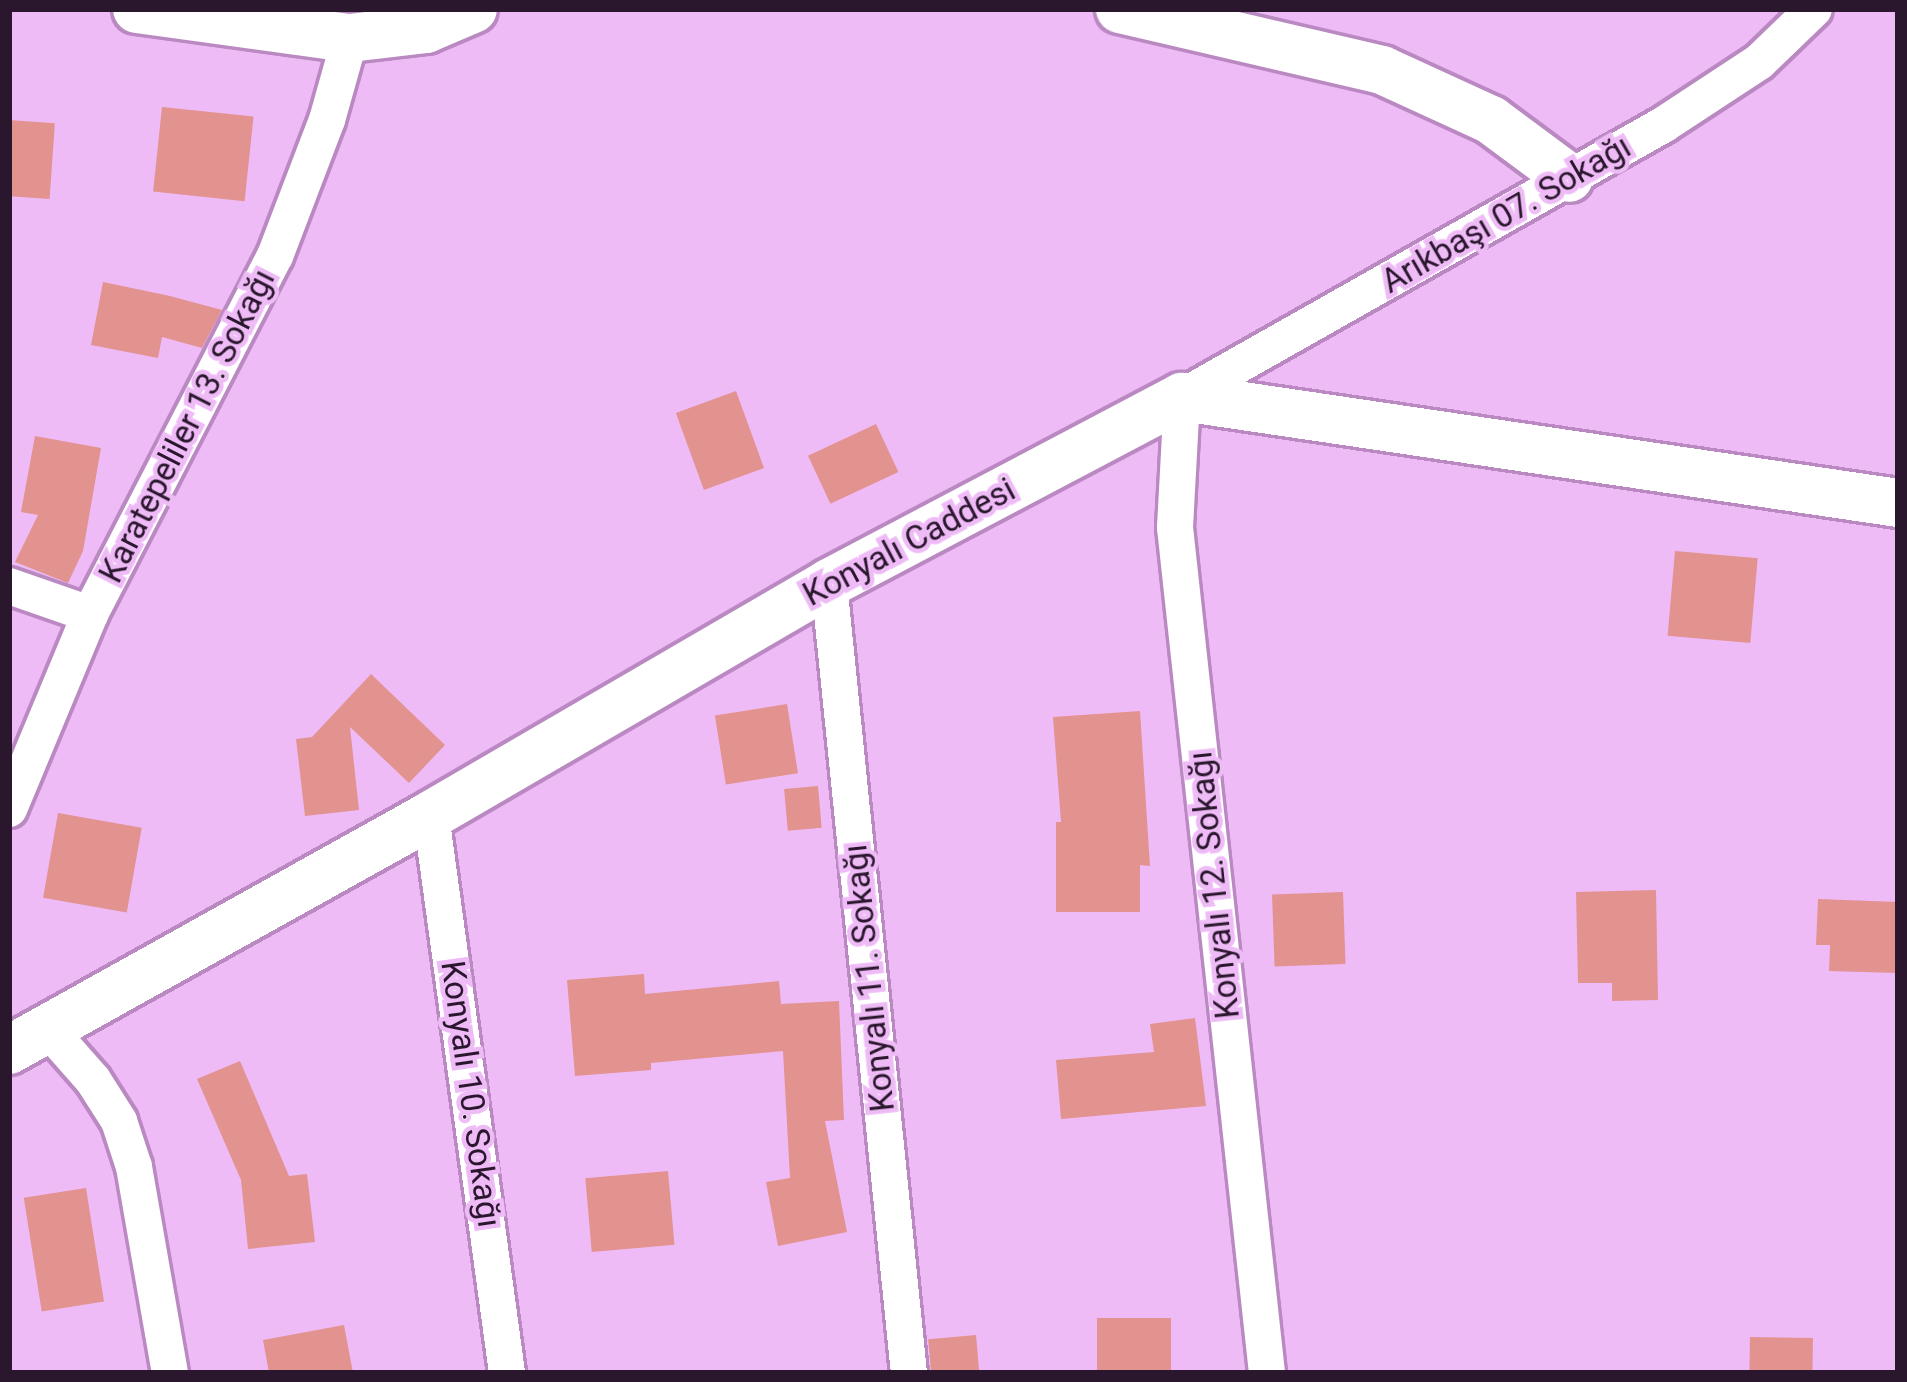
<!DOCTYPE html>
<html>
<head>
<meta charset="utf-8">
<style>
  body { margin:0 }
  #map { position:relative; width:1907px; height:1382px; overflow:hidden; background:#efbbf7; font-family:Roboto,sans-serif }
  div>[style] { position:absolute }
  .building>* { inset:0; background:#e2928f; transform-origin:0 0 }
  .roads { filter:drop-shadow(3px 0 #ba89c2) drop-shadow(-3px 0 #ba89c2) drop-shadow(0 3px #ba89c2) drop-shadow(0 -3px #ba89c2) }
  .minor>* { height:36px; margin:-18px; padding:0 18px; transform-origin:18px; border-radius:18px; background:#fff }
  .tertiary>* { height:48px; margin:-24px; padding:0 24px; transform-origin:24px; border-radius:24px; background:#fff }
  span { translate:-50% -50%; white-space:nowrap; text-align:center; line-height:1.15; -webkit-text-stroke:9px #efbbf7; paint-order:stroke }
  .street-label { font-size:33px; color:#2a172d }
  .frame { position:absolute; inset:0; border:12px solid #2a172d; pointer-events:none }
</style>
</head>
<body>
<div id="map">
  <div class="building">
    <div style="left:162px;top:107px;width:92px;height:85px;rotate:6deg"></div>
    <div style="left:9px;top:120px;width:46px;height:76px;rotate:4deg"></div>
    <div style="clip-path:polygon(103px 282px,170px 296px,222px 310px,202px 348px,162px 337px,158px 358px,91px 345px)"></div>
    <div style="left:736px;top:391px;width:82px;height:64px;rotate:70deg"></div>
    <div style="left:876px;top:424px;width:53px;height:75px;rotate:65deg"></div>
    <div style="clip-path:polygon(35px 436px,101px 448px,83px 551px,68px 583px,15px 562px,38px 515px,21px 512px)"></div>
    <div style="left:1675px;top:551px;width:83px;height:85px;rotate:5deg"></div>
    <div style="clip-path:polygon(371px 674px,445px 745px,409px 783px,350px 727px,359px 810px,305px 816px,296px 739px,312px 737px)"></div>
    <div style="left:787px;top:704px;width:70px;height:73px;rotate:81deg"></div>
    <div style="clip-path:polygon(1140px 711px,1150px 866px,1140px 865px,1140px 912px,1056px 912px,1056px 822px,1061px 822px,1053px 717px)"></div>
    <div style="left:818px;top:786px;width:42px;height:34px;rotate:85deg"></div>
    <div style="left:58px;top:813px;width:85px;height:86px;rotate:10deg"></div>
    <div style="clip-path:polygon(1656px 890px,1658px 1000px,1612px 1001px,1612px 983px,1578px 983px,1576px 892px)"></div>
    <div style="left:1343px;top:892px;width:72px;height:71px;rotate:88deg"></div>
    <div style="clip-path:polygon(1818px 899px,1898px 902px,1898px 973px,1829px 971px,1830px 945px,1816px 945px)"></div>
    <div style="clip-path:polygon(644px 974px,645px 994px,779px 981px,781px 1004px,839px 1001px,844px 1120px,825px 1121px,847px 1232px,778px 1246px,766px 1182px,790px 1178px,783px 1051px,651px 1063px,651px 1070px,575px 1076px,567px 980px)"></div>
    <div style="clip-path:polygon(1195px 1018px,1206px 1106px,1061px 1119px,1056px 1060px,1154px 1052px,1150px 1024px)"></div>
    <div style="clip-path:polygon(240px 1061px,289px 1176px,307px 1174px,315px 1242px,248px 1249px,241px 1180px,197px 1079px)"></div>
    <div style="left:668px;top:1171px;width:74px;height:83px;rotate:85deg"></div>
    <div style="left:86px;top:1188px;width:115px;height:63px;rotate:81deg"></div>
    <div style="left:1097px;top:1318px;width:74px;height:55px"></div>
    <div style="clip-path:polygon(344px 1325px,353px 1373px,269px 1373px,263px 1340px)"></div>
    <div style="left:976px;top:1335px;width:38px;height:48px;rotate:85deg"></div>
    <div style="left:1750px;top:1337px;width:63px;height:36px;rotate:1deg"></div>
  </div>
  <div class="roads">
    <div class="minor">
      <div style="left:829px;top:583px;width:794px;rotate:84.22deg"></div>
      <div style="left:9px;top:586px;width:86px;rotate:19.1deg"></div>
      <div style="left:9px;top:809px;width:211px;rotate:-67.4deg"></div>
      <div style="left:90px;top:614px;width:403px;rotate:-62.7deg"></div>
      <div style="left:275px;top:256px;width:146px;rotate:-69.1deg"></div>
      <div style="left:327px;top:120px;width:85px;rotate:-74.3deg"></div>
      <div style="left:431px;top:815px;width:563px;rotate:82.24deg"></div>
      <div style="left:48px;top:1029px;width:68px;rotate:48.6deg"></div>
      <div style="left:93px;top:1080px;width:49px;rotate:57.6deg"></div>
      <div style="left:119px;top:1121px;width:48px;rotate:71.9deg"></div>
      <div style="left:134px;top:1167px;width:209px;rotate:80.1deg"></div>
      <div style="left:1267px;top:1373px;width:851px;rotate:-96.21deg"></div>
      <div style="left:1175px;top:527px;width:130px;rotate:-86.9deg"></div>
      <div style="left:1182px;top:397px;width:553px;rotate:-29.49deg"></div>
      <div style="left:1663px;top:125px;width:115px;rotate:-33.3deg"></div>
      <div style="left:1759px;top:62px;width:76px;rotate:-43.9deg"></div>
    </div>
    <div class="tertiary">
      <div style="left:137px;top:9px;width:215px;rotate:7.8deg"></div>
      <div style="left:350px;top:38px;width:77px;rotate:-6.8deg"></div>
      <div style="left:426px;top:29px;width:51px;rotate:-23.1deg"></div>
      <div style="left:1120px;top:9px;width:269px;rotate:13.1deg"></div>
      <div style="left:1382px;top:70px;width:120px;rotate:24.6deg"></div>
      <div style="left:1491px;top:120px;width:97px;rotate:36.6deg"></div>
      <div style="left:9px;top:1050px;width:483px;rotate:-29.1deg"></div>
      <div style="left:431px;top:815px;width:461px;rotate:-30.2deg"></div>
      <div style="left:829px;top:583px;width:399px;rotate:-27.8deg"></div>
      <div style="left:1182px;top:397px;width:724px;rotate:8.42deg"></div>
    </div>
  </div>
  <div class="street-label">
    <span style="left:1506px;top:214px;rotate:-30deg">Arıkbaşı 07. Sokağı</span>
    <span style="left:187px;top:426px;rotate:-63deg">Karatepeliler 13. Sokağı</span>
    <span style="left:909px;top:542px;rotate:-28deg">Konyalı Caddesi</span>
    <span style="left:1214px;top:885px;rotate:-96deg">Konyalı 12. Sokağı</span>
    <span style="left:869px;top:978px;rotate:-96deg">Konyalı 11. Sokağı</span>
    <span style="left:471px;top:1094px;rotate:82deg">Konyalı 10. Sokağı</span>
  </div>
  <div class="frame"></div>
</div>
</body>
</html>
